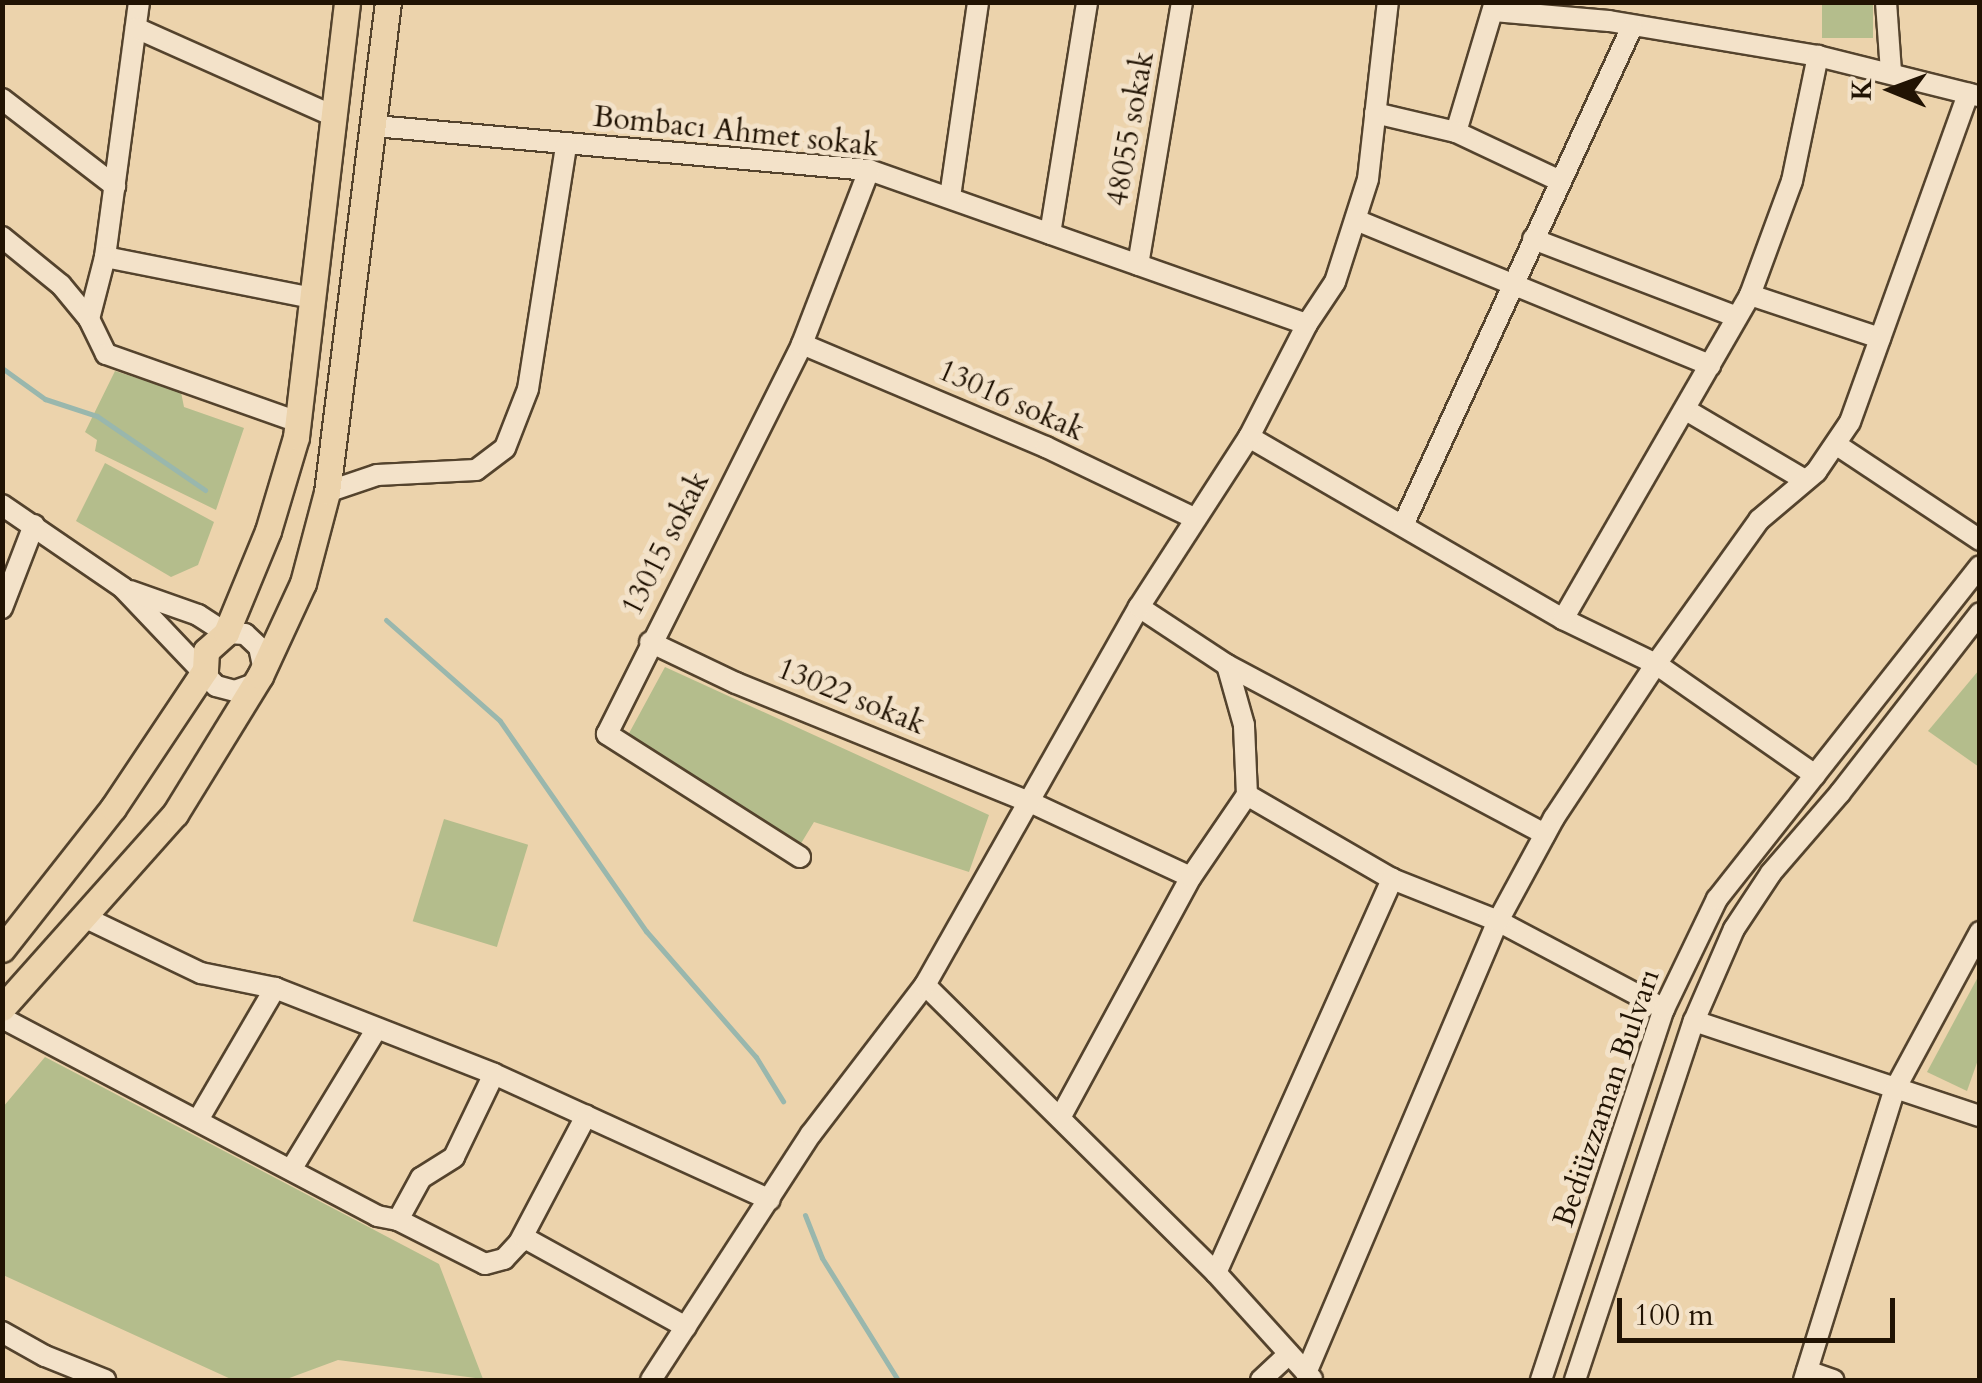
<!DOCTYPE html>
<html>
<head>
<meta charset="utf-8">
<style>
  body { margin:0 }
  #map { position:relative; width:1982px; height:1383px; overflow:hidden; background:#ecd3ac; font-family:Cardo,serif }
  div>[style] { position:absolute }
  .green>* { inset:0; background:#b4bd8c; transform-origin:0 0 }
  .stream>* { height:5px; margin:-2.5px; padding:0 2.5px; transform-origin:2.5px; border-radius:2.5px; background:#99b7ad }
  .roads { filter:drop-shadow(2px 0 #54432d) drop-shadow(-2px 0 #54432d) drop-shadow(0 2px #54432d) drop-shadow(0 -2px #54432d) }
  .minor>* { height:20px; margin:-10px; padding:0 10px; transform-origin:10px; border-radius:10px; background:#f3e2c9 }
  .major>* { height:25px; margin:-12.5px; padding:0 12.5px; transform-origin:12.5px; border-radius:12.5px; background:#ecd3ac }
  span { translate:-50% -50%; white-space:nowrap; text-align:center; line-height:1.15; -webkit-text-stroke:10px #f3e2c9; paint-order:stroke }
  .street-label { font-size:30px; color:#211303 }
  .frame { position:absolute; inset:0; border:5px solid #211303; pointer-events:none }
  .north { position:absolute; left:1842px; top:40px; width:100px; height:100px; -webkit-text-stroke:8px #f3e2c9; paint-order:stroke; rotate:271deg; font-size:28px; font-weight:700; line-height:40px; text-align:center; color:#211303 }
  .north::after { content:''; display:block; margin:auto; width:35px; height:45px; background:#211303; clip-path:polygon(50% 0,100% 100%,50% 72%,0 100%) }
  .scale { position:absolute; left:1617px; top:1298px; width:278px; height:45px; box-sizing:border-box; border:5px solid #211303; border-top:0; padding-left:12px; font-size:30px; line-height:35px; white-space:nowrap; color:#211303; -webkit-text-stroke:8px #f3e2c9; paint-order:stroke }
</style>
</head>
<body>
<div id="map">
  <div class="green">
    <div style="left:1822px;top:3px;width:51px;height:35px"></div>
    <div style="clip-path:polygon(115px 371px,181px 392px,184px 407px,244px 428px,216px 510px,95px 451px,97px 440px,85px 432px)"></div>
    <div style="clip-path:polygon(105px 463px,214px 522px,198px 565px,171px 577px,76px 521px)"></div>
    <div style="clip-path:polygon(665px 667px,989px 815px,969px 872px,814px 822px,797px 850px,621px 748px)"></div>
    <div style="clip-path:polygon(1979px 670px,1979px 767px,1928px 731px)"></div>
    <div style="left:444px;top:819px;width:88px;height:107px;rotate:17deg"></div>
    <div style="clip-path:polygon(1979px 975px,1979px 1057px,1967px 1091px,1927px 1072px)"></div>
    <div style="clip-path:polygon(45px 1057px,439px 1264px,483px 1379px,338px 1360px,284px 1380px,233px 1380px,3px 1275px,3px 1107px)"></div>
  </div>
  <div class="stream">
    <div style="left:2px;top:368px;width:53px;rotate:35.8deg"></div>
    <div style="left:45px;top:399px;width:55px;rotate:18.1deg"></div>
    <div style="left:97px;top:416px;width:131px;rotate:34.4deg"></div>
    <div style="left:386px;top:620px;width:152px;rotate:41.5deg"></div>
    <div style="left:500px;top:721px;width:256px;rotate:55.2deg"></div>
    <div style="left:646px;top:931px;width:167px;rotate:48.9deg"></div>
    <div style="left:756px;top:1057px;width:52px;rotate:58.5deg"></div>
    <div style="left:805px;top:1215px;width:46px;rotate:68.4deg"></div>
    <div style="left:822px;top:1258px;width:144px;rotate:58.1deg"></div>
  </div>
  <div class="roads">
    <div class="minor">
      <div style="left:139px;top:2px;width:257px;rotate:97.6deg"></div>
      <div style="left:105px;top:257px;width:211px;rotate:11.2deg"></div>
      <div style="left:1886px;top:2px;width:69px;rotate:85.9deg"></div>
      <div style="left:1494px;top:11px;width:115px;rotate:5deg"></div>
      <div style="left:1609px;top:21px;width:212px;rotate:9.5deg"></div>
      <div style="left:1818px;top:56px;width:166px;rotate:14deg"></div>
      <div style="left:136px;top:28px;width:217px;rotate:24deg"></div>
      <div style="left:2px;top:99px;width:143px;rotate:37.6deg"></div>
      <div style="left:1375px;top:113px;width:83px;rotate:13.2deg"></div>
      <div style="left:1456px;top:132px;width:136px;rotate:-73.3deg"></div>
      <div style="left:375px;top:126px;width:496px;rotate:5.1deg"></div>
      <div style="left:869px;top:170px;width:464px;rotate:19.4deg"></div>
      <div style="left:1456px;top:132px;width:113px;rotate:25.2deg"></div>
      <div style="left:950px;top:197px;width:197px;rotate:-81.8deg"></div>
      <div style="left:1356px;top:220px;width:383px;rotate:22.3deg"></div>
      <div style="left:1050px;top:234px;width:235px;rotate:-80.9deg"></div>
      <div style="left:2px;top:237px;width:76px;rotate:39.1deg"></div>
      <div style="left:61px;top:285px;width:44px;rotate:50.5deg"></div>
      <div style="left:89px;top:319px;width:39px;rotate:64deg"></div>
      <div style="left:106px;top:354px;width:204px;rotate:19.5deg"></div>
      <div style="left:1533px;top:239px;width:216px;rotate:20.9deg"></div>
      <div style="left:1138px;top:265px;width:267px;rotate:-80.5deg"></div>
      <div style="left:1750px;top:295px;width:137px;rotate:18.3deg"></div>
      <div style="left:89px;top:319px;width:64px;rotate:-75.5deg"></div>
      <div style="left:802px;top:344px;width:265px;rotate:22.9deg"></div>
      <div style="left:1046px;top:447px;width:164px;rotate:25.6deg"></div>
      <div style="left:1686px;top:410px;width:138px;rotate:30.5deg"></div>
      <div style="left:1249px;top:437px;width:363px;rotate:30.1deg"></div>
      <div style="left:1563px;top:619px;width:103px;rotate:25.8deg"></div>
      <div style="left:1656px;top:664px;width:194px;rotate:34.9deg"></div>
      <div style="left:1837px;top:445px;width:172px;rotate:33.6deg"></div>
      <div style="left:327px;top:492px;width:53px;rotate:-18.8deg"></div>
      <div style="left:377px;top:475px;width:99px;rotate:-2.9deg"></div>
      <div style="left:476px;top:470px;width:36px;rotate:-37deg"></div>
      <div style="left:505px;top:448px;width:63px;rotate:-68.7deg"></div>
      <div style="left:528px;top:389px;width:247px;rotate:-81.1deg"></div>
      <div style="left:2px;top:505px;width:147px;rotate:34.4deg"></div>
      <div style="left:123px;top:588px;width:135px;rotate:46.5deg"></div>
      <div style="left:216px;top:686px;width:20px;rotate:15deg"></div>
      <div style="left:235px;top:691px;width:20px;rotate:-20deg"></div>
      <div style="left:1403px;top:525px;width:548px;rotate:-65.31deg"></div>
      <div style="left:130px;top:591px;width:72px;rotate:19.4deg"></div>
      <div style="left:198px;top:615px;width:33px;rotate:33deg"></div>
      <div style="left:226px;top:633px;width:19px;rotate:3deg"></div>
      <div style="left:245px;top:634px;width:19px;rotate:43deg"></div>
      <div style="left:259px;top:647px;width:19px;rotate:78deg"></div>
      <div style="left:1139px;top:607px;width:105px;rotate:33.4deg"></div>
      <div style="left:1227px;top:665px;width:360px;rotate:28deg"></div>
      <div style="left:2px;top:608px;width:89px;rotate:-68.9deg"></div>
      <div style="left:1563px;top:619px;width:374px;rotate:-60deg"></div>
      <div style="left:1750px;top:295px;width:121px;rotate:-69.8deg"></div>
      <div style="left:1792px;top:181px;width:128px;rotate:-78.3deg"></div>
      <div style="left:650px;top:642px;width:95px;rotate:25.5deg"></div>
      <div style="left:736px;top:683px;width:319px;rotate:22.1deg"></div>
      <div style="left:1032px;top:803px;width:175px;rotate:25deg"></div>
      <div style="left:1247px;top:795px;width:168px;rotate:30.1deg"></div>
      <div style="left:1392px;top:879px;width:114px;rotate:21.6deg"></div>
      <div style="left:1498px;top:921px;width:188px;rotate:27.9deg"></div>
      <div style="left:800px;top:857px;width:229px;rotate:-147.5deg"></div>
      <div style="left:607px;top:734px;width:436px;rotate:-63.4deg"></div>
      <div style="left:802px;top:344px;width:186px;rotate:-68.9deg"></div>
      <div style="left:84px;top:917px;width:130px;rotate:25.6deg"></div>
      <div style="left:201px;top:973px;width:76px;rotate:11.5deg"></div>
      <div style="left:275px;top:988px;width:235px;rotate:21.4deg"></div>
      <div style="left:494px;top:1074px;width:303px;rotate:24.5deg"></div>
      <div style="left:925px;top:985px;width:409px;rotate:44.7deg"></div>
      <div style="left:1216px;top:1273px;width:143px;rotate:47.8deg"></div>
      <div style="left:2px;top:1018px;width:424px;rotate:27.8deg"></div>
      <div style="left:377px;top:1216px;width:21px;rotate:11deg"></div>
      <div style="left:398px;top:1220px;width:97px;rotate:26.8deg"></div>
      <div style="left:485px;top:1264px;width:20px;rotate:-15deg"></div>
      <div style="left:504px;top:1259px;width:22px;rotate:-47deg"></div>
      <div style="left:519px;top:1243px;width:144px;rotate:-62.2deg"></div>
      <div style="left:1694px;top:1021px;width:301px;rotate:18.4deg"></div>
      <div style="left:1060px;top:1118px;width:274px;rotate:-61.5deg"></div>
      <div style="left:1191px;top:877px;width:99px;rotate:-55.7deg"></div>
      <div style="left:1247px;top:795px;width:70px;rotate:-92.5deg"></div>
      <div style="left:1244px;top:725px;width:62px;rotate:-105.8deg"></div>
      <div style="left:198px;top:1120px;width:153px;rotate:-59.7deg"></div>
      <div style="left:292px;top:1168px;width:162px;rotate:-58.7deg"></div>
      <div style="left:398px;top:1220px;width:48px;rotate:-61.3deg"></div>
      <div style="left:421px;top:1178px;width:39px;rotate:-32deg"></div>
      <div style="left:454px;top:1157px;width:92px;rotate:-64.3deg"></div>
      <div style="left:523px;top:1237px;width:186px;rotate:28.9deg"></div>
      <div style="left:1216px;top:1273px;width:432px;rotate:-65.9deg"></div>
      <div style="left:2px;top:1332px;width:49px;rotate:29.2deg"></div>
      <div style="left:45px;top:1356px;width:65px;rotate:21.8deg"></div>
      <div style="left:1807px;top:1371px;width:28px;rotate:19deg"></div>
      <div style="left:1306px;top:1373px;width:491px;rotate:-67deg"></div>
      <div style="left:1498px;top:921px;width:117px;rotate:-61.5deg"></div>
      <div style="left:1554px;top:818px;width:185px;rotate:-56.5deg"></div>
      <div style="left:1656px;top:664px;width:177px;rotate:-54.4deg"></div>
      <div style="left:1759px;top:520px;width:75px;rotate:-40.1deg"></div>
      <div style="left:1816px;top:472px;width:60px;rotate:-55.8deg"></div>
      <div style="left:1850px;top:422px;width:349px;rotate:-70.2deg"></div>
      <div style="left:651px;top:1380px;width:293px;rotate:-57deg"></div>
      <div style="left:811px;top:1134px;width:188px;rotate:-52.6deg"></div>
      <div style="left:925px;top:985px;width:434px;rotate:-60.5deg"></div>
      <div style="left:1139px;top:607px;width:202px;rotate:-57.1deg"></div>
      <div style="left:1249px;top:437px;width:127px;rotate:-62.8deg"></div>
      <div style="left:1307px;top:324px;width:50px;rotate:-56.3deg"></div>
      <div style="left:1335px;top:282px;width:108px;rotate:-72.2deg"></div>
      <div style="left:1368px;top:179px;width:178px;rotate:-83.6deg"></div>
      <div style="left:1261px;top:1380px;width:38px;rotate:-43deg"></div>
      <div style="left:1541px;top:1380px;width:391px;rotate:-71.7deg"></div>
      <div style="left:1664px;top:1009px;width:122px;rotate:-64.3deg"></div>
      <div style="left:1717px;top:899px;width:424px;rotate:-51.7deg"></div>
      <div style="left:1575px;top:1380px;width:378px;rotate:-71.7deg"></div>
      <div style="left:1694px;top:1021px;width:100px;rotate:-66.5deg"></div>
      <div style="left:1734px;top:929px;width:67px;rotate:-56.5deg"></div>
      <div style="left:1771px;top:873px;width:106px;rotate:-49.2deg"></div>
      <div style="left:1840px;top:793px;width:228px;rotate:-52.1deg"></div>
      <div style="left:1804px;top:1380px;width:303px;rotate:-72.7deg"></div>
      <div style="left:1894px;top:1091px;width:181px;rotate:-61.6deg"></div>
    </div>
    <div class="major">
      <div style="left:2px;top:949px;width:179px;rotate:-51.8deg"></div>
      <div style="left:113px;top:808px;width:166px;rotate:-56.3deg"></div>
      <div style="left:205px;top:670px;width:19px;rotate:-87deg"></div>
      <div style="left:206px;top:651px;width:27px;rotate:-42deg"></div>
      <div style="left:226px;top:633px;width:110px;rotate:-67.6deg"></div>
      <div style="left:268px;top:531px;width:98px;rotate:-73.4deg"></div>
      <div style="left:296px;top:437px;width:438px;rotate:-83.3deg"></div>
      <div style="left:2px;top:1008px;width:260px;rotate:-48.3deg"></div>
      <div style="left:175px;top:814px;width:162px;rotate:-58.4deg"></div>
      <div style="left:260px;top:676px;width:102px;rotate:-65.2deg"></div>
      <div style="left:303px;top:583px;width:94px;rotate:-75.2deg"></div>
      <div style="left:327px;top:492px;width:494px;rotate:-82.9deg"></div>
    </div>
  </div>
  <div class="street-label">
    <span style="left:1131px;top:129px;rotate:-80deg">48055 sokak</span>
    <span style="left:736px;top:132px;rotate:6deg">Bombacı Ahmet sokak</span>
    <span style="left:1011px;top:401px;rotate:24deg">13016 sokak</span>
    <span style="left:666px;top:544px;rotate:-63deg">13015 sokak</span>
    <span style="left:851px;top:697px;rotate:22deg">13022 sokak</span>
    <span style="left:1607px;top:1098px;rotate:-71deg">Bediüzzaman Bulvarı</span>
  </div>
  <div class="frame"></div>
  <div class="north">K</div>
  <div class="scale">100 m</div>
</div>
</body>
</html>
